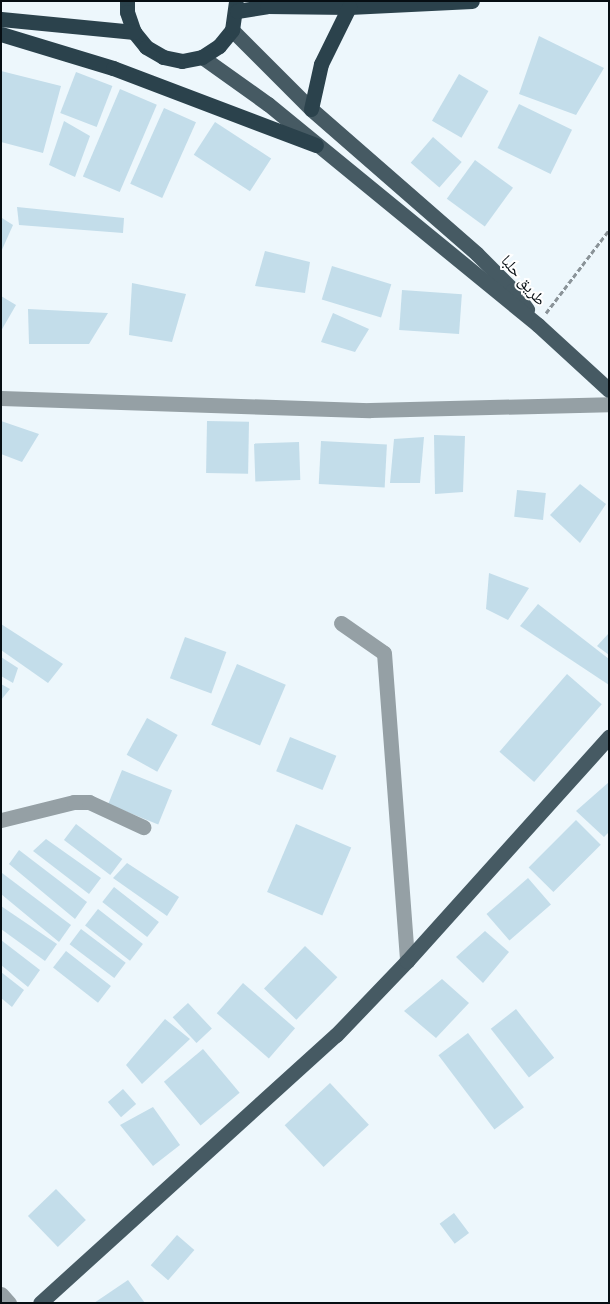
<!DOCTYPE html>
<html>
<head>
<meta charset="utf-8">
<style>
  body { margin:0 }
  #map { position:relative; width:610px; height:1304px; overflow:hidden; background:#edf7fc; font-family:Quicksand,"Noto Naskh Arabic",sans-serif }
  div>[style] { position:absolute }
  .building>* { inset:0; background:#c3ddea; transform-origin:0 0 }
  .path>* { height:3px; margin-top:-1.5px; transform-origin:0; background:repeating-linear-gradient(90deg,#8a9398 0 5px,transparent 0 7.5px) }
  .minor>* { height:15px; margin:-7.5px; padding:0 7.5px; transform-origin:7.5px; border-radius:7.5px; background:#95a0a5 }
  .major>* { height:15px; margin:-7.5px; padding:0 7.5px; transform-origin:7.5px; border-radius:7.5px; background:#465a63 }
  .highway>* { height:15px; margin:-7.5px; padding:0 7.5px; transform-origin:7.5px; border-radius:7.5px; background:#2b424c }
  span { translate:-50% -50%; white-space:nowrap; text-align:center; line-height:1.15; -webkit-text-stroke:4px #fff; paint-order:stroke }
  .street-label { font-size:16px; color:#060e13 }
  .frame { position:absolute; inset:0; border:2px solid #060e13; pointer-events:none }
</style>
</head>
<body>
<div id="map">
  <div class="building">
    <div style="clip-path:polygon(539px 36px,604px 68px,576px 115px,519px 94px)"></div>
    <div style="clip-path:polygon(1px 71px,61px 86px,43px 153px,1px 142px)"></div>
    <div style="left:76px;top:72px;width:39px;height:44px;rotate:21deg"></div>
    <div style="left:459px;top:74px;width:34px;height:54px;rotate:30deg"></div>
    <div style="left:120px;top:89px;width:40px;height:95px;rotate:23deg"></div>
    <div style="left:519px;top:104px;width:59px;height:49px;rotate:26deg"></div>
    <div style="left:164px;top:108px;width:35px;height:83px;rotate:24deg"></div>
    <div style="clip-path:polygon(64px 121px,90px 136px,75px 177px,49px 165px)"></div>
    <div style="left:215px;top:122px;width:67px;height:39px;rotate:33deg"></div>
    <div style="left:433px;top:137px;width:38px;height:34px;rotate:41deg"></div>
    <div style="left:475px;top:160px;width:47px;height:48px;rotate:36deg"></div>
    <div style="clip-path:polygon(17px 207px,124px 218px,123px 233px,19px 225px)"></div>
    <div style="clip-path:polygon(2px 218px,13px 225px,1px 252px,1px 221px)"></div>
    <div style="clip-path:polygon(265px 251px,310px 262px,305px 293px,255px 286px)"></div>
    <div style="left:332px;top:266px;width:62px;height:35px;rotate:17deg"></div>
    <div style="clip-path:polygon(132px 283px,186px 294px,172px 342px,129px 335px)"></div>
    <div style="left:402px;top:290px;width:60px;height:40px;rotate:4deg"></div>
    <div style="clip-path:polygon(1px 296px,16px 305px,1px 331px)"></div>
    <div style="clip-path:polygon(28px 309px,108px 313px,89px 344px,29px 344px)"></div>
    <div style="clip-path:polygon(333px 313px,369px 329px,355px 352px,321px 342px)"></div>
    <div style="clip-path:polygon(1px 421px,39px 434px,22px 462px,1px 454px)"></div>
    <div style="left:207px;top:421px;width:42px;height:52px;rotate:1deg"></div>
    <div style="clip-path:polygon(434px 435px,465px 436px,463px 492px,435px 494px)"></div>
    <div style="clip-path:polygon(424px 437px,420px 483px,390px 483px,394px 439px)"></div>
    <div style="left:321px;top:441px;width:66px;height:43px;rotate:3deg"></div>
    <div style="left:299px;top:442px;width:38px;height:45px;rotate:88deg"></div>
    <div style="clip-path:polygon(580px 484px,606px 504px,580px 543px,550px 515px)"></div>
    <div style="left:517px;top:490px;width:29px;height:27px;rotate:6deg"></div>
    <div style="clip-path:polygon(489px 573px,529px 588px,508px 620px,486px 609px)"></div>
    <div style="clip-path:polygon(538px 604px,609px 659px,609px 685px,520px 626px)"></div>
    <div style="clip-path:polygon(1px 624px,63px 664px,48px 683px,1px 650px)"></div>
    <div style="clip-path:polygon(609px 633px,609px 655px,597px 646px)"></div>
    <div style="left:185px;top:637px;width:44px;height:44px;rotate:20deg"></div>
    <div style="clip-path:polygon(1px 657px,18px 668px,13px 683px,1px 676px)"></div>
    <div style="left:237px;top:664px;width:53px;height:66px;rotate:23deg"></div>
    <div style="left:567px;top:674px;width:46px;height:103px;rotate:41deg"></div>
    <div style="clip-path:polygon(1px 684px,10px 689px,1px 700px)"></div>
    <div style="left:147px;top:718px;width:35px;height:42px;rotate:29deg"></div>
    <div style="left:290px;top:737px;width:50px;height:37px;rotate:22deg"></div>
    <div style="left:122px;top:770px;width:54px;height:37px;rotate:22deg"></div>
    <div style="clip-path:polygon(609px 782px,609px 832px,604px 837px,576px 811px)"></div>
    <div style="left:576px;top:820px;width:35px;height:67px;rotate:45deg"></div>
    <div style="left:76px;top:824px;width:58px;height:20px;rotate:37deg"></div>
    <div style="left:296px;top:824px;width:60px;height:74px;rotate:23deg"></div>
    <div style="clip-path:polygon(46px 839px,101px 878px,89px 894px,33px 851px)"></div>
    <div style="clip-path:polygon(19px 850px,87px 902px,75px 919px,9px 864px)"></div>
    <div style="clip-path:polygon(127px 863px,179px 897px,167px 916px,113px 878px)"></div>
    <div style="clip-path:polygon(2px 873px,71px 925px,59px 942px,1px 894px)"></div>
    <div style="left:528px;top:878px;width:35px;height:55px;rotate:49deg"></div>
    <div style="left:114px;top:887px;width:57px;height:19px;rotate:38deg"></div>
    <div style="clip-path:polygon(1px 906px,57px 944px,45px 961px,1px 929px)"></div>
    <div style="left:98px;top:909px;width:57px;height:21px;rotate:38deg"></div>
    <div style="left:81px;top:929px;width:56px;height:19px;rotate:37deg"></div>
    <div style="clip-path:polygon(485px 931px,509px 952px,483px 983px,456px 957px)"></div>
    <div style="clip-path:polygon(1px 940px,40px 970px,28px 987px,1px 965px)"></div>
    <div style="left:305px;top:946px;width:45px;height:59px;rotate:44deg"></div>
    <div style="left:66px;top:951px;width:57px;height:21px;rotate:38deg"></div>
    <div style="clip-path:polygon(1px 972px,24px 990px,12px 1007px,1px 998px)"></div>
    <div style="clip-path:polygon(442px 979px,469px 1003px,436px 1038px,404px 1011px)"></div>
    <div style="left:243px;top:983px;width:69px;height:40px;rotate:41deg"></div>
    <div style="left:188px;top:1003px;width:35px;height:21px;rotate:47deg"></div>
    <div style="left:516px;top:1009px;width:62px;height:32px;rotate:52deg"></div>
    <div style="clip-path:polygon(165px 1019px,190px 1039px,142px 1084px,126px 1065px)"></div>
    <div style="left:468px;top:1033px;width:93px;height:37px;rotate:53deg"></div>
    <div style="left:203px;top:1049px;width:57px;height:51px;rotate:50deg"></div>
    <div style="left:330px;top:1083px;width:57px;height:62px;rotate:47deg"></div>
    <div style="left:123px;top:1089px;width:20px;height:20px;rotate:49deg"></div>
    <div style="clip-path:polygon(153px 1107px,180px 1145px,153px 1166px,120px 1125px)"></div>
    <div style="left:56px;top:1189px;width:43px;height:39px;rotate:46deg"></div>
    <div style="left:454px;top:1213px;width:25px;height:18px;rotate:53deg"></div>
    <div style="left:177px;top:1235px;width:23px;height:40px;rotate:41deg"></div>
    <div style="clip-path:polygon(128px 1280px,145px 1303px,94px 1303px)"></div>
  </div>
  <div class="path">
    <div style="left:546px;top:313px;width:104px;rotate:-52.8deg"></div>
  </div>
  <div class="minor">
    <div style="left:1px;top:398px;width:369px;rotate:1.9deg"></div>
    <div style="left:370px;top:410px;width:239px;rotate:-1.4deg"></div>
    <div style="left:341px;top:623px;width:52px;rotate:34.9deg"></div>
    <div style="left:384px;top:653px;width:309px;rotate:85.7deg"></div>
    <div style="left:1px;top:820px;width:75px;rotate:-13.9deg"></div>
    <div style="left:74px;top:802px;width:15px"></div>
    <div style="left:89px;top:802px;width:60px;rotate:24.8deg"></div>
    <div style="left:1px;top:1294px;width:12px;rotate:48deg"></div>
  </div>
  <div class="major">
    <div style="left:232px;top:30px;width:112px;rotate:45deg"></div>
    <div style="left:311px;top:109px;width:220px;rotate:41.1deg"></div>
    <div style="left:477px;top:254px;width:51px;rotate:45deg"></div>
    <div style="left:513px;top:290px;width:24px;rotate:54deg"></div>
    <div style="left:202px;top:57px;width:81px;rotate:35.5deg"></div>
    <div style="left:268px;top:104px;width:349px;rotate:39.3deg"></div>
    <div style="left:538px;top:325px;width:96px;rotate:42.5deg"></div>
    <div style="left:40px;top:1303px;width:399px;rotate:-42.2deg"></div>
    <div style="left:336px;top:1035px;width:103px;rotate:-46.2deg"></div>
    <div style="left:407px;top:961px;width:302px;rotate:-48deg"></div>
  </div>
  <div class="highway">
    <div style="left:127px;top:1px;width:11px;rotate:90deg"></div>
    <div style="left:127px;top:12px;width:21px;rotate:71deg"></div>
    <div style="left:134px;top:32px;width:19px;rotate:51deg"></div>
    <div style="left:146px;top:47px;width:20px;rotate:30deg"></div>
    <div style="left:163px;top:57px;width:19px;rotate:12deg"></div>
    <div style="left:182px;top:61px;width:20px;rotate:-11deg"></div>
    <div style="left:202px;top:57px;width:20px;rotate:-33deg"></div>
    <div style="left:219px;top:46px;width:21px;rotate:-51deg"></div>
    <div style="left:232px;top:30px;width:27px;rotate:-82deg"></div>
    <div style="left:237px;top:11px;width:30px;rotate:-9deg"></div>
    <div style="left:267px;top:6px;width:82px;rotate:0.7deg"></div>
    <div style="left:349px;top:7px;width:123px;rotate:-2.8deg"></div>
    <div style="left:1px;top:19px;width:134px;rotate:5.6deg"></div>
    <div style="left:1px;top:34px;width:117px;rotate:16.9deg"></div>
    <div style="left:113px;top:68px;width:217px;rotate:20.8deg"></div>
    <div style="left:311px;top:109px;width:46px;rotate:-77.5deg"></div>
    <div style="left:321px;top:64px;width:64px;rotate:-63.8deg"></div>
  </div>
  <div class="street-label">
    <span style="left:524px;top:280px;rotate:50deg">طريق حلبا</span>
  </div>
  <div class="frame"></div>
</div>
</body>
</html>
